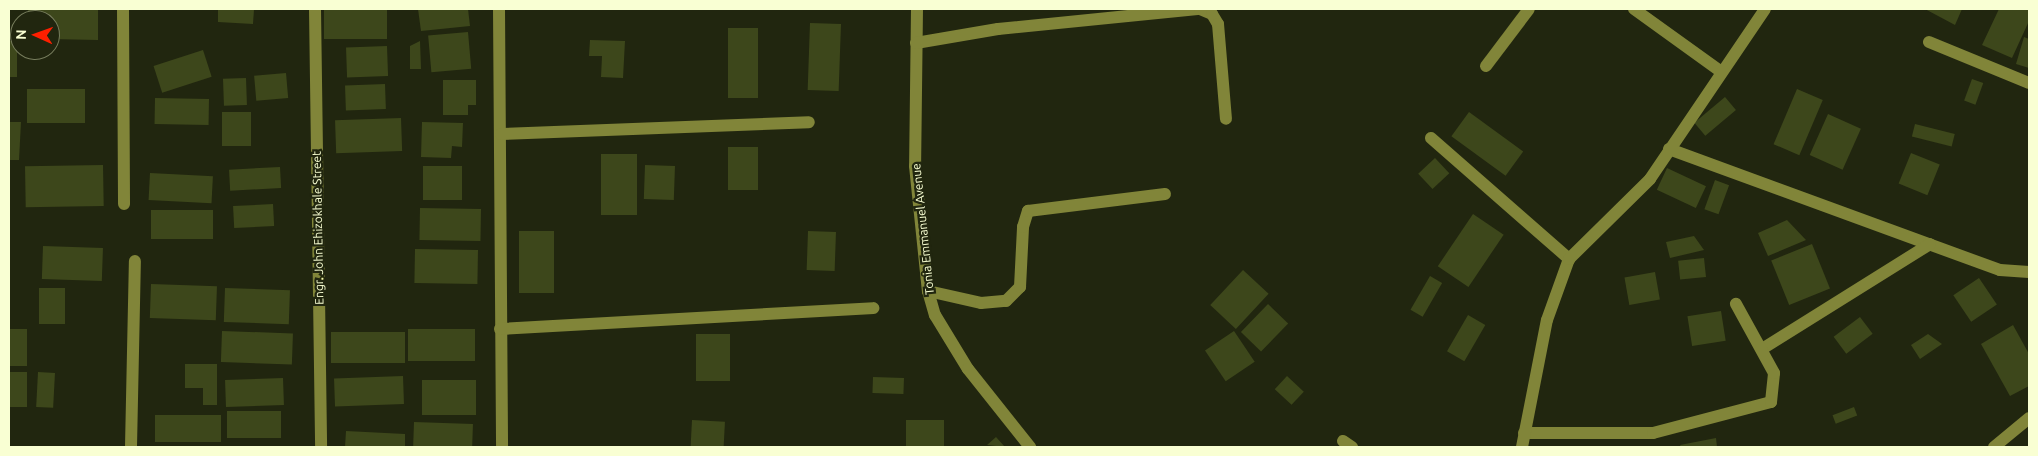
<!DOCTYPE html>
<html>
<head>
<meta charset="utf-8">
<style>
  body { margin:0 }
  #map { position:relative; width:2038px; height:456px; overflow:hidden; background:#21260f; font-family:Ubuntu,sans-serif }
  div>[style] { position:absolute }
  .building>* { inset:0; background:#3d471b; transform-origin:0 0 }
  .minor>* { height:12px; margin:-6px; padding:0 6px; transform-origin:6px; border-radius:6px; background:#818539 }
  span { translate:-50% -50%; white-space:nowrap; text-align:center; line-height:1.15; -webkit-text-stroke:4.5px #21260f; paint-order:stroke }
  .street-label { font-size:12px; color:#f9ffd3 }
  .frame { position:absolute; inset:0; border:10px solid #f9ffd3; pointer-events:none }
  .north { position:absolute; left:10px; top:10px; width:50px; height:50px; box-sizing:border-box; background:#21260f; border:1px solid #777d5d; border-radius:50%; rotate:272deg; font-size:14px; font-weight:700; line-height:20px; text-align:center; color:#f9ffd3 }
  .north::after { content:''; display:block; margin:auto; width:18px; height:22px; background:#fe1f00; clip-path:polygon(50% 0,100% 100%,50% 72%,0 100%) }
</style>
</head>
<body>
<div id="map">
  <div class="building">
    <div style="clip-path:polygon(28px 9px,98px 9px,98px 40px,50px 39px,50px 20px,28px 20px)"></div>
    <div style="clip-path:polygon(218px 9px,254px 9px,253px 24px,218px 22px)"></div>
    <div style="left:324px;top:9px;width:63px;height:30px"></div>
    <div style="clip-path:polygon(418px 9px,468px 9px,470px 26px,421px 31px)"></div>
    <div style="clip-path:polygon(1925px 9px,1962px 9px,1955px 25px)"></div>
    <div style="clip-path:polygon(1999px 9px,2029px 9px,2029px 21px,2012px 58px,1982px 45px)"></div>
    <div style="left:810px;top:23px;width:31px;height:67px;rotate:2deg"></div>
    <div style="left:728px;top:28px;width:30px;height:70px"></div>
    <div style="left:468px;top:32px;width:37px;height:40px;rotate:85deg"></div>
    <div style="clip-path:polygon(2024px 37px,2029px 39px,2029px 68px,2016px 64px)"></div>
    <div style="clip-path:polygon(590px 40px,625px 41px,623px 78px,601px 77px,602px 56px,589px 56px)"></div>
    <div style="left:9px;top:41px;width:8px;height:36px"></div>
    <div style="clip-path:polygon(420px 41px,421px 69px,410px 69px,410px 46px)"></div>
    <div style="left:387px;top:46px;width:30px;height:41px;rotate:88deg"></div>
    <div style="left:203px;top:50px;width:28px;height:52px;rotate:72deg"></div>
    <div style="left:286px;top:73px;width:25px;height:32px;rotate:85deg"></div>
    <div style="left:246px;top:78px;width:27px;height:23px;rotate:88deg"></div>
    <div style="left:1972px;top:79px;width:12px;height:23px;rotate:20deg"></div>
    <div style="clip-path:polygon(443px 80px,476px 80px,476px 105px,468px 105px,468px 115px,443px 115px)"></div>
    <div style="left:385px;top:84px;width:25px;height:40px;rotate:88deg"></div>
    <div style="left:27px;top:89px;width:58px;height:34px"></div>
    <div style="left:1797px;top:89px;width:28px;height:60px;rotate:23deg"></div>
    <div style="left:1725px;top:97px;width:17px;height:40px;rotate:50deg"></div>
    <div style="left:155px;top:98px;width:54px;height:26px;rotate:1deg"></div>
    <div style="left:222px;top:112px;width:29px;height:34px"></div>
    <div style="left:1469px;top:112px;width:67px;height:30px;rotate:36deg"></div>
    <div style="left:1828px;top:114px;width:36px;height:45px;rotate:24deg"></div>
    <div style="left:401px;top:118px;width:33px;height:66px;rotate:88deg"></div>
    <div style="clip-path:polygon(9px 122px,21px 122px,19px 160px,9px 160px)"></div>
    <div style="clip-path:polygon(422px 122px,463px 123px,462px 147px,452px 146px,451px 158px,421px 157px)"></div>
    <div style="left:1915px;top:124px;width:41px;height:13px;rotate:14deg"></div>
    <div style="left:728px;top:147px;width:30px;height:43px"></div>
    <div style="left:1911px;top:153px;width:31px;height:33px;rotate:22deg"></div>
    <div style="left:601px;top:154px;width:36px;height:61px"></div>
    <div style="left:1435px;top:158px;width:21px;height:23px;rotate:47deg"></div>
    <div style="left:103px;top:165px;width:41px;height:78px;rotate:89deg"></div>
    <div style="left:645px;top:165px;width:30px;height:34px;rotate:2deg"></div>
    <div style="left:423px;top:166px;width:39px;height:34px"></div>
    <div style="left:280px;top:167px;width:21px;height:51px;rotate:87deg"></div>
    <div style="left:1667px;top:168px;width:43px;height:24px;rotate:25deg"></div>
    <div style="left:150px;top:173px;width:63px;height:27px;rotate:3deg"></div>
    <div style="left:1715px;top:180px;width:15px;height:31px;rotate:20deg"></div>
    <div style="left:273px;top:204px;width:22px;height:40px;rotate:87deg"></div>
    <div style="left:420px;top:208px;width:61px;height:32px;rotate:1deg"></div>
    <div style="left:151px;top:210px;width:62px;height:29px"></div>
    <div style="left:1473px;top:214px;width:37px;height:63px;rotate:34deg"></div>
    <div style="clip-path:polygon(1787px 220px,1806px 240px,1768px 256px,1758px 233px)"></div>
    <div style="left:519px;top:231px;width:35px;height:62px"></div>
    <div style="left:808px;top:231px;width:28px;height:39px;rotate:2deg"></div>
    <div style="clip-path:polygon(1694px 236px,1704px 250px,1670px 258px,1666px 242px)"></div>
    <div style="left:1812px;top:244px;width:48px;height:44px;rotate:68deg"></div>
    <div style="left:43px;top:246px;width:60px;height:33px;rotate:2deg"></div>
    <div style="left:415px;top:249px;width:63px;height:34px;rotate:1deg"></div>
    <div style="left:1704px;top:258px;width:19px;height:26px;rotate:84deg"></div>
    <div style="left:1243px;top:270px;width:35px;height:48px;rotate:43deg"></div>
    <div style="left:1655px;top:272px;width:28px;height:31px;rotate:80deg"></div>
    <div style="left:1430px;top:276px;width:14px;height:39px;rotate:30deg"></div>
    <div style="left:1979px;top:278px;width:32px;height:31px;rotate:56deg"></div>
    <div style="left:151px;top:284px;width:66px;height:34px;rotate:2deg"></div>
    <div style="left:39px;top:288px;width:26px;height:36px"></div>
    <div style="left:225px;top:288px;width:65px;height:34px;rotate:2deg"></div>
    <div style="left:1268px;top:304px;width:28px;height:39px;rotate:44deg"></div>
    <div style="left:1721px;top:311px;width:30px;height:34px;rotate:81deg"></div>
    <div style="left:1468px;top:315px;width:20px;height:42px;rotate:30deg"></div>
    <div style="left:1860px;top:317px;width:21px;height:33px;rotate:53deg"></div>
    <div style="clip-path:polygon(2013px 325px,2029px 354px,2029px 386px,2010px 396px,1981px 344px)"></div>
    <div style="left:9px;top:329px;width:18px;height:37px"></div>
    <div style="left:408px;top:329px;width:67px;height:32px"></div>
    <div style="left:222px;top:331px;width:71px;height:31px;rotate:2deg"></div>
    <div style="left:1234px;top:331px;width:37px;height:35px;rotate:56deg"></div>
    <div style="left:405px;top:332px;width:31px;height:74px;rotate:90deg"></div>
    <div style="left:730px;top:334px;width:47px;height:34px;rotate:90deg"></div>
    <div style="clip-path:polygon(1928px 334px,1942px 344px,1920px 359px,1911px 345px)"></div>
    <div style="clip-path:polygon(185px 364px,217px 364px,217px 405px,203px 405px,203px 388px,185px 388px)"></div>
    <div style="left:9px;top:372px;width:18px;height:35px"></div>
    <div style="left:38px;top:372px;width:17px;height:35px;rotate:3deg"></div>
    <div style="left:403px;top:376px;width:28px;height:69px;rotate:88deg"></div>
    <div style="left:1287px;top:376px;width:23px;height:18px;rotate:43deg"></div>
    <div style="left:873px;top:377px;width:31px;height:16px;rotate:2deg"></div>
    <div style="left:283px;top:378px;width:27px;height:58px;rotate:88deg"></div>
    <div style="left:422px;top:380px;width:54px;height:35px"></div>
    <div style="left:1854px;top:407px;width:9px;height:23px;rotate:69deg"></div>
    <div style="left:227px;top:411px;width:54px;height:27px"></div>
    <div style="left:155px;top:415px;width:66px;height:27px"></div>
    <div style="left:692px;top:420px;width:33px;height:27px;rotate:3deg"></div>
    <div style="left:906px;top:420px;width:38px;height:27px"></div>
    <div style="left:414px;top:422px;width:59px;height:25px;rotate:2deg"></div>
    <div style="clip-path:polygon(346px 431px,405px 434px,405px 447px,345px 447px)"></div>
    <div style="clip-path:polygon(996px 437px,1005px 447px,987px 445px)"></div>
    <div style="clip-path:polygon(1716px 438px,1717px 447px,1681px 447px,1680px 445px)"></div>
  </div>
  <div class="minor">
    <div style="left:123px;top:9px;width:195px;rotate:89.7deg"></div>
    <div style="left:315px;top:9px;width:438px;rotate:89.2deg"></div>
    <div style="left:499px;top:9px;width:438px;rotate:89.6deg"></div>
    <div style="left:917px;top:9px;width:157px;rotate:90.7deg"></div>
    <div style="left:915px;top:166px;width:126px;rotate:84.1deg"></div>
    <div style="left:928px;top:291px;width:25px;rotate:74deg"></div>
    <div style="left:935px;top:315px;width:63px;rotate:58.6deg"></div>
    <div style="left:968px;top:369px;width:100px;rotate:51.5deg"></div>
    <div style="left:1634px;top:9px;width:105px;rotate:35.7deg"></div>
    <div style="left:1929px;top:42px;width:108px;rotate:22.3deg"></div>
    <div style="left:916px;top:43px;width:83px;rotate:-9.7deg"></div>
    <div style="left:998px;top:29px;width:203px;rotate:-5.7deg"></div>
    <div style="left:1200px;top:9px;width:13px;rotate:23deg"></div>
    <div style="left:1212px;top:14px;width:12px;rotate:59deg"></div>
    <div style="left:1218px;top:24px;width:95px;rotate:85.2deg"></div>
    <div style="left:1486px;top:66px;width:71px;rotate:-53deg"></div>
    <div style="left:501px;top:134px;width:308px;rotate:-2.2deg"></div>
    <div style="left:1431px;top:138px;width:184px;rotate:41.2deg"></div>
    <div style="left:1669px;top:149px;width:352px;rotate:20.1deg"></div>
    <div style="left:2000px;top:270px;width:29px;rotate:4deg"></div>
    <div style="left:928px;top:291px;width:54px;rotate:12.8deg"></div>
    <div style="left:981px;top:303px;width:25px;rotate:-5deg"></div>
    <div style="left:1006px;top:301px;width:20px;rotate:-45deg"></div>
    <div style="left:1020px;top:287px;width:60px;rotate:-87.1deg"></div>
    <div style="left:1023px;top:227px;width:17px;rotate:-73deg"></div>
    <div style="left:1028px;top:211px;width:138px;rotate:-7.1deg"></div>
    <div style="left:500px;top:329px;width:374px;rotate:-3.2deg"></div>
    <div style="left:1762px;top:349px;width:198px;rotate:-32deg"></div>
    <div style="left:1524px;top:433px;width:129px"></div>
    <div style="left:1653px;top:433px;width:122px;rotate:-14.7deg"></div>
    <div style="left:1771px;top:402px;width:29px;rotate:-84deg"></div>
    <div style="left:1774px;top:373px;width:79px;rotate:-118.8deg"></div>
    <div style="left:1343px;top:441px;width:11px;rotate:34deg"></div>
    <div style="left:131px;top:447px;width:186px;rotate:-88.8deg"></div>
    <div style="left:1522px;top:447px;width:129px;rotate:-78.9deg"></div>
    <div style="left:1547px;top:320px;width:65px;rotate:-70.2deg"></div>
    <div style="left:1569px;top:259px;width:114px;rotate:-44.6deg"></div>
    <div style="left:1650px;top:179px;width:205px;rotate:-55.9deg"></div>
    <div style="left:1994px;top:447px;width:45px;rotate:-39.6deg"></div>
  </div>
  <div class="street-label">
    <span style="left:318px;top:228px;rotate:-91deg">Engr. John Ehizokhale Street</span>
    <span style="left:923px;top:229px;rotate:-96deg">Tonia Emmanuel Avenue</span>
  </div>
  <div class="frame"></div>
  <div class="north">N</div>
</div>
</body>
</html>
